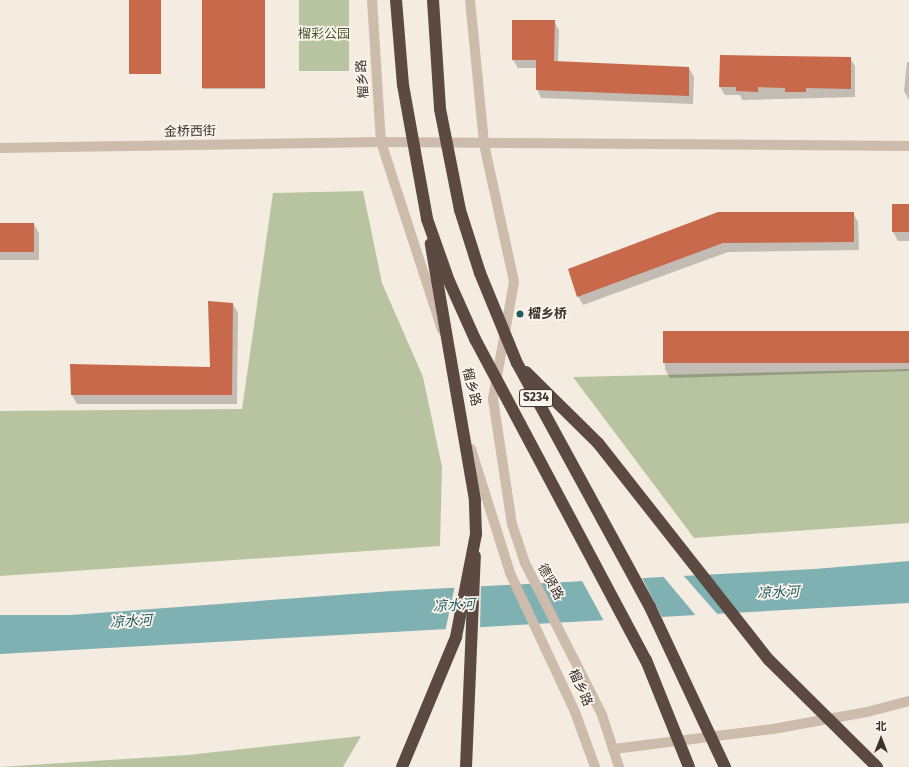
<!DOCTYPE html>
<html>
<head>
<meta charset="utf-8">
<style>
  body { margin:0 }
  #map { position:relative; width:909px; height:767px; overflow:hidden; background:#f4ebe1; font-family:"Fira Sans","Noto Sans SC",sans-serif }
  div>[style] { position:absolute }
  .green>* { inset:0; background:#b8c4a0; transform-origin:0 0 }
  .water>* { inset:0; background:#7fb0b2 }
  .pier>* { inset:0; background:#f4ebe1 }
  .shadow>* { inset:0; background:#0003; transform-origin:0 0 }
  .building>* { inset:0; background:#c8694b; transform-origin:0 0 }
  .minor>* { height:10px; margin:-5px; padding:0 5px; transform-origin:5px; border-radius:5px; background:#cdbbac }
  .highway>* { height:12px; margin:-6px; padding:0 6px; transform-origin:6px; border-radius:6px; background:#5c4a42 }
  .highway-bridge>* { height:12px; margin:-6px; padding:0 6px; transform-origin:6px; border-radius:6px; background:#5c4a42 }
  .dots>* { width:11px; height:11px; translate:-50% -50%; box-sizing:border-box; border:2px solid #fbf5ee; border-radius:50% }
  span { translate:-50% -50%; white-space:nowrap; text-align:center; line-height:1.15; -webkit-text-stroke:3.5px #fbf5ee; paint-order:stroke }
  .shield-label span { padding:1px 3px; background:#fbf5ee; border:1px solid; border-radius:3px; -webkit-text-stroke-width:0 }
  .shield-label { font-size:12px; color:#3b302b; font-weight:700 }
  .park-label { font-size:13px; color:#4a5a2e }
  .street-label { font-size:13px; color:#3b302b }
  .poi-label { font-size:13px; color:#3b302b; font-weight:700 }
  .left { translate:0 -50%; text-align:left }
  .water-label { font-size:14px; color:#1f5a5e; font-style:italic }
  .north { position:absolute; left:861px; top:719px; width:40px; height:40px; -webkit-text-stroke:3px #fbf5ee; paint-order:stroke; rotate:0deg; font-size:11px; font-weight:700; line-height:16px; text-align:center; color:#3b302b }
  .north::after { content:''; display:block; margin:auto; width:14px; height:18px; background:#3b302b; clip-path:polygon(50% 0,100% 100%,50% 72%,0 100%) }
</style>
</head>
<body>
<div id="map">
  <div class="green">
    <div style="left:299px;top:0;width:50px;height:71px"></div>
    <div style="clip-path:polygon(363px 191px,382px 283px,423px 377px,442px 467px,440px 546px,0 576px,0 411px,242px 409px,273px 193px)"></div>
    <div style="clip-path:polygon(909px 369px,909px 523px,694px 538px,573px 377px)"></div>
    <div style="clip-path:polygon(361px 736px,343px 767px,0 767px,188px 755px)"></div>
  </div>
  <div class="water">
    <div style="clip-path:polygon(909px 561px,909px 603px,0 654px,0 615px,71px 615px,392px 591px,815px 569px)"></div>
  </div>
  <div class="pier">
    <div style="clip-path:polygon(682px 574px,719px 616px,697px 617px,662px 575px)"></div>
    <div style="clip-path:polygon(641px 576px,663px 619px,605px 623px,581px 579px)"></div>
    <div style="clip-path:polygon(481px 584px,480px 630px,445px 632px,455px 585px)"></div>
  </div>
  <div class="shadow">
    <div style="left:130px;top:0;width:31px;height:74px"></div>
    <div style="left:203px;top:0;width:62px;height:89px"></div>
    <div style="clip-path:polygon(554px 21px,559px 30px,558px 62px,689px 68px,694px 77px,693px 104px,541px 98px,537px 89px,537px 68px,518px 68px,513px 60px)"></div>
    <div style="clip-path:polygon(850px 58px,855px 66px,855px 97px,742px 100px,740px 95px,725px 95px,720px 87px)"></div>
    <div style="clip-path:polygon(907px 62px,909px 62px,909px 100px,904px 91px)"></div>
    <div style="clip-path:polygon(909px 205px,909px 241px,898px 241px,893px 232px)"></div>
    <div style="clip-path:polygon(718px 213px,853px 213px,858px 222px,859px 250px,728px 252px,583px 305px,578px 296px)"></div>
    <div style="clip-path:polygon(0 224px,34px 224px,39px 233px,39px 260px,0 260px)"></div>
    <div style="clip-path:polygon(233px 304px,238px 313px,237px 404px,77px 404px,72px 395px,211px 368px)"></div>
    <div style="clip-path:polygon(909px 332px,909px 371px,670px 378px,665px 369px,664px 339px)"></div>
  </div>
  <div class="building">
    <div style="left:129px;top:0;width:32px;height:74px"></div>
    <div style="left:202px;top:0;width:63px;height:88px"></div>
    <div style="clip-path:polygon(512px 20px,555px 20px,554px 61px,689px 67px,689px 96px,536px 90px,536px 60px,512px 60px)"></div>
    <div style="clip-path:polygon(720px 55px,851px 57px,851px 89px,806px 88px,806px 92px,785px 92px,785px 88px,758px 87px,758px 92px,736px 91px,736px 87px,719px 87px)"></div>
    <div style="left:892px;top:204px;width:17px;height:28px"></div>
    <div style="clip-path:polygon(718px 212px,854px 212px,854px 242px,723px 243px,577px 297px,568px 269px)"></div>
    <div style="left:0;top:223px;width:34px;height:29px"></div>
    <div style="clip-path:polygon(208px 301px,233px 303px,232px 395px,71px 395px,70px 364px,210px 367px)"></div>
    <div style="left:909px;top:331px;width:32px;height:246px;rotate:90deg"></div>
  </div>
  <div class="minor">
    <div style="left:372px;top:0;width:142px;rotate:86.4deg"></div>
    <div style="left:381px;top:142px;width:198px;rotate:72deg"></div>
    <div style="left:470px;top:0;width:145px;rotate:84.4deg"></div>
    <div style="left:484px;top:144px;width:141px;rotate:77.7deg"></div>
    <div style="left:514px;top:282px;width:119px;rotate:100.2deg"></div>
    <div style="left:493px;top:399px;width:126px;rotate:81.4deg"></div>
    <div style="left:512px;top:524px;width:41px;rotate:71.6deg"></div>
    <div style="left:525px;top:563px;width:170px;rotate:63.1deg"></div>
    <div style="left:602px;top:715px;width:55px;rotate:71.9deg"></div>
    <div style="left:0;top:148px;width:381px;rotate:-0.9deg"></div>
    <div style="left:381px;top:142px;width:528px;rotate:0.43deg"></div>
    <div style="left:471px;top:449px;width:130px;rotate:72.5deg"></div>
    <div style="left:510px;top:573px;width:153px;rotate:64.9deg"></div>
    <div style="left:575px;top:712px;width:59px;rotate:70deg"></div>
    <div style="left:614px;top:749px;width:160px;rotate:-7.2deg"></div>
    <div style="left:773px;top:729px;width:96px;rotate:-10.3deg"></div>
    <div style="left:867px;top:712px;width:43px;rotate:-14.7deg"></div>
  </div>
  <div class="highway">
    <div style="left:466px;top:767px;width:211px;rotate:-87.6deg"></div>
  </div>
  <div class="highway-bridge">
    <div style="left:396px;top:0;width:85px;rotate:85.3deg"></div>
    <div style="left:403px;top:85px;width:136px;rotate:79.8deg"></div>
    <div style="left:427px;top:219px;width:66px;rotate:70.5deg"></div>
    <div style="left:449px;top:281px;width:64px;rotate:65.9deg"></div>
    <div style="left:475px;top:339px;width:364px;rotate:62deg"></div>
    <div style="left:646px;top:660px;width:115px;rotate:68.1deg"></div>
    <div style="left:433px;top:0;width:109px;rotate:86.3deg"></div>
    <div style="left:440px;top:109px;width:103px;rotate:78.8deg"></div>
    <div style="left:460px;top:210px;width:66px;rotate:72.4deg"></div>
    <div style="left:480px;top:273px;width:97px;rotate:67.7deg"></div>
    <div style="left:517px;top:363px;width:278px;rotate:61.4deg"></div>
    <div style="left:650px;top:607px;width:177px;rotate:64.9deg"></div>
    <div style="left:526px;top:372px;width:101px;rotate:44.6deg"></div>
    <div style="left:598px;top:443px;width:276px;rotate:51.8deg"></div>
    <div style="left:769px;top:660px;width:152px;rotate:44.7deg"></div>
    <div style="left:402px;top:767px;width:141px;rotate:-67.4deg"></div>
    <div style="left:456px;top:637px;width:105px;rotate:-79deg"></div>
    <div style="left:476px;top:534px;width:34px;rotate:-92deg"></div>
    <div style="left:475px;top:500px;width:260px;rotate:-99.8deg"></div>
  </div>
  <div class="dots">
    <div style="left:520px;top:314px;background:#1f5a5e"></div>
  </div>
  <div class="shield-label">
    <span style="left:536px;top:398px">S234</span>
  </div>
  <div class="park-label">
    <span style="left:324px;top:34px">榴彩公园</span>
  </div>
  <div class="street-label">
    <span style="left:363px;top:79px;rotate:-94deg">榴乡路</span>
    <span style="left:190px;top:132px;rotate:-1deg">金桥西街</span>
    <span style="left:471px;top:387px;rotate:76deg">榴乡路</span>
    <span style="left:550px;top:582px;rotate:61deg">德贤路</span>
    <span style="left:580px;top:688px;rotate:66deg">榴乡路</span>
  </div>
  <div class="poi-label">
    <span class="left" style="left:528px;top:314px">榴乡桥</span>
  </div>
  <div class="water-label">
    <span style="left:778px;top:593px;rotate:-2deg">凉水河</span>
    <span style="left:454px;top:606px;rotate:-3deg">凉水河</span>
    <span style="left:131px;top:622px;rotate:-3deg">凉水河</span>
  </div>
  <div class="north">北</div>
</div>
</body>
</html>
